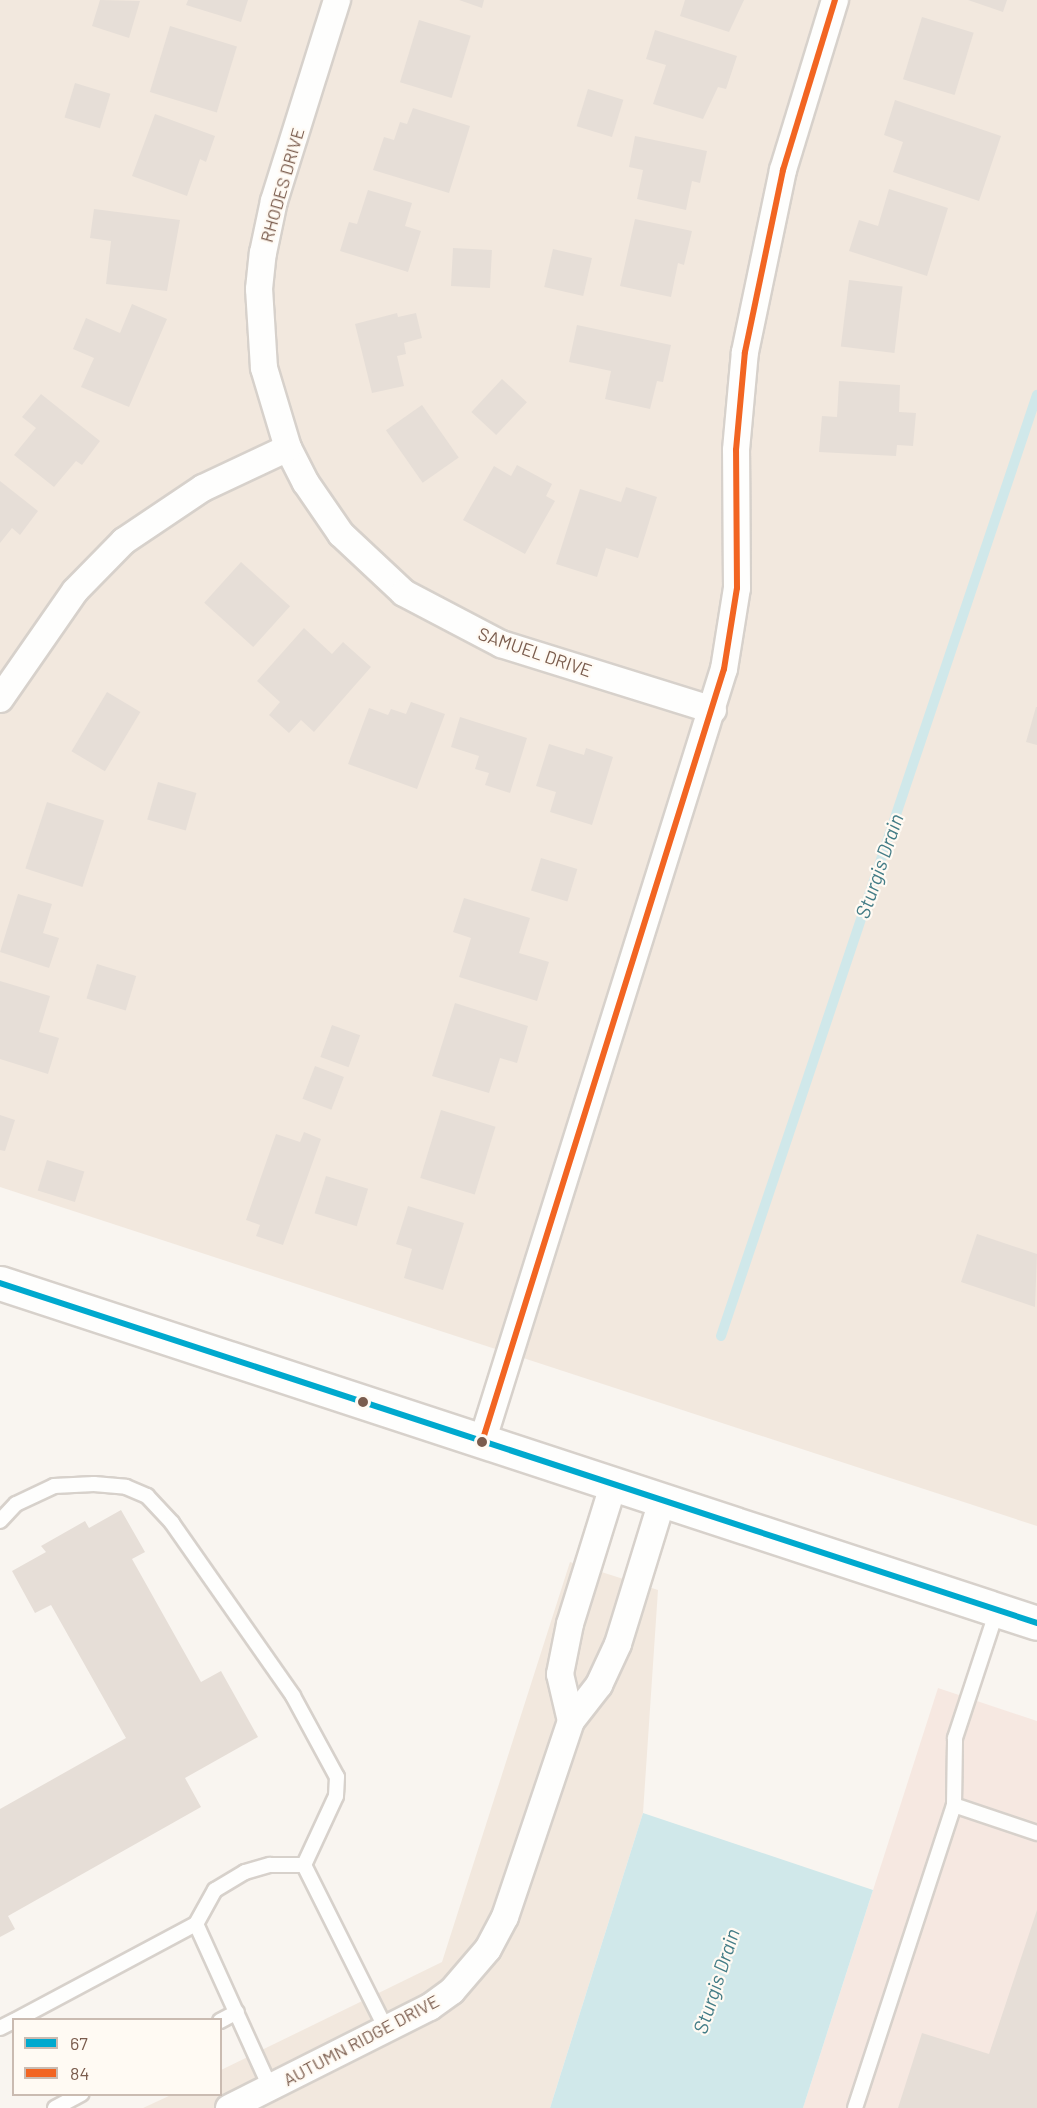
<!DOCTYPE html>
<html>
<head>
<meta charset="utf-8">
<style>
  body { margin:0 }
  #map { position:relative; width:1037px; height:2108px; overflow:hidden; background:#f9f5f0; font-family:Barlow,sans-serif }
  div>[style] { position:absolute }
  .residential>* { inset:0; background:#f2e8de }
  .commercial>* { inset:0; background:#f6e8e1 }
  .water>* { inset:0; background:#d0e8ea }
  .stream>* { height:10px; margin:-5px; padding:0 5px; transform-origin:5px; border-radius:5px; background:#d0e8ea }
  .building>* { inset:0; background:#e6ded7; transform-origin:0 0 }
  .roads { filter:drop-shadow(2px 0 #d7d1cb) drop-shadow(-2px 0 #d7d1cb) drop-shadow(0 2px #d7d1cb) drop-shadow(0 -2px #d7d1cb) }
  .service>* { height:14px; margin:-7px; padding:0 7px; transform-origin:7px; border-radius:7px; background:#fefefd }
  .minor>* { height:26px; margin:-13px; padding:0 13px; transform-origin:13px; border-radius:13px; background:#fefefd }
  .secondary>* { height:33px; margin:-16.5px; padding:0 16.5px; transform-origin:16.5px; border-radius:16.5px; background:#fefefd }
  .bus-1>* { height:6px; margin:-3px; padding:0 3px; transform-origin:3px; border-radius:3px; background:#00a9ce }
  .bus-2>* { height:6px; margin:-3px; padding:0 3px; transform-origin:3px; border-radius:3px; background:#f26522 }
  .dots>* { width:16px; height:16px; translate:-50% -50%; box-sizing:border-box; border:3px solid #fffaf3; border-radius:50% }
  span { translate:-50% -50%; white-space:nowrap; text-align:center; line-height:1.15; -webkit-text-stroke:4.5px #fffaf3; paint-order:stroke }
  .street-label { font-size:18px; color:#7a5c4d }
  .water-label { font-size:20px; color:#437c86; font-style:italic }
  .legend { position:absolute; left:12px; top:2018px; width:210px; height:78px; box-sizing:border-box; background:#fffaf3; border:2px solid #cabbb1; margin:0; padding:8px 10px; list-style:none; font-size:18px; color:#7a5c4d }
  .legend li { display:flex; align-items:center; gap:12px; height:30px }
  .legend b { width:30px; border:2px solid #cabbb1 }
</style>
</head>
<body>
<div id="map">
  <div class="residential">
    <div style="clip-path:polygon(0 0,1037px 0,1037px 1526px,0 1187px)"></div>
    <div style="clip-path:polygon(570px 1562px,658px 1590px,643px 1813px,550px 2108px,143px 2108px,171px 2095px,220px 2094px,221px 2070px,442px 1962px)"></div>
  </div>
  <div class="commercial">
    <div style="clip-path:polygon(938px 1688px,1037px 1721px,1037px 2108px,803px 2108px)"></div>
  </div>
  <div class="water">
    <div style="clip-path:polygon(643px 1813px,873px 1890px,803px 2108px,550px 2108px)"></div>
  </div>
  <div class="stream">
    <div style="left:721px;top:1336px;width:993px;rotate:-71.44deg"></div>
  </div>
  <div class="building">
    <div style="clip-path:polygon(100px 0,140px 1px,129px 38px,92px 26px)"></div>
    <div style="clip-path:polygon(188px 0,248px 0,241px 22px,186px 5px)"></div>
    <div style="clip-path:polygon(459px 0,484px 0,482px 8px)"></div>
    <div style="clip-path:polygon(685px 0,744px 0,729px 32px,680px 16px)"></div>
    <div style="clip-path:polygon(968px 0,1007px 0,1003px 12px)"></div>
    <div style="left:922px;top:17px;width:54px;height:65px;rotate:17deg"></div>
    <div style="left:419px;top:20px;width:54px;height:65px;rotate:17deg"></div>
    <div style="left:170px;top:26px;width:70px;height:69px;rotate:17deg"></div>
    <div style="clip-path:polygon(655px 30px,737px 56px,726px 89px,718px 87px,703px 119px,653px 104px,666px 65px,646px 59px)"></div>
    <div style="left:75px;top:83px;width:37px;height:36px;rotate:17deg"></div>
    <div style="left:588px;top:89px;width:37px;height:39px;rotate:17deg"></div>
    <div style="clip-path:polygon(895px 100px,1001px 136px,979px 201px,893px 172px,903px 142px,884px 135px)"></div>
    <div style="clip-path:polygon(413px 108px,470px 126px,449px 193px,373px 170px,384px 137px,394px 140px,400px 122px,407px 124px)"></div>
    <div style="clip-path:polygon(155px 114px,215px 136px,206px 162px,200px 159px,187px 196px,132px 176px)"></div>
    <div style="clip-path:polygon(635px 136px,707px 151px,700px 183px,692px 181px,686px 210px,637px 199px,643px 170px,629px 167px)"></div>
    <div style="clip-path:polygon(889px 189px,948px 208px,927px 276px,849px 251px,859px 220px,878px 226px)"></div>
    <div style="clip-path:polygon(368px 190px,412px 203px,405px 226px,421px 231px,408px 272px,340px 251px,349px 222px,357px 224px)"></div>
    <div style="clip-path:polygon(94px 209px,180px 220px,167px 291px,106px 284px,111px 241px,90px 238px)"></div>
    <div style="clip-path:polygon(635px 219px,692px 231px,684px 265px,678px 263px,671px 297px,620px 286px)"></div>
    <div style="left:453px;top:248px;width:39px;height:38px;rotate:3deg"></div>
    <div style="left:553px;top:249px;width:40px;height:39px;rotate:13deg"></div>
    <div style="left:849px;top:280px;width:54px;height:67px;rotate:7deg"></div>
    <div style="clip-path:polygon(132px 304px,167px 319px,129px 407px,81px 387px,94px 358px,73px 349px,86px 318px,120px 333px)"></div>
    <div style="clip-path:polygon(397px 313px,398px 317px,416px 313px,422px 338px,404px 343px,406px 354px,397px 356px,404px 386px,372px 393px,355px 324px)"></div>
    <div style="clip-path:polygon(577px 325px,671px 345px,663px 382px,657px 381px,650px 409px,605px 399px,611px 371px,569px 362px)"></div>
    <div style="left:502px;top:379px;width:34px;height:45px;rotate:43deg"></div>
    <div style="clip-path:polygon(839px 381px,900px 385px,899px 412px,916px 413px,913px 446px,897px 445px,896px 456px,819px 452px,822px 416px,837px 417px)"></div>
    <div style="clip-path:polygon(41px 394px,100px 441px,82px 465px,76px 461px,54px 487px,14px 455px,36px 428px,22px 417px)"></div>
    <div style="left:422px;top:405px;width:64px;height:44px;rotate:55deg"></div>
    <div style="clip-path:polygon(517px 465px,552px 484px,546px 496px,555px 501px,525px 554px,463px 520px,494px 466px,511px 476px)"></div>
    <div style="clip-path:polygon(0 481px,38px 511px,20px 535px,12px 528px,0 543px)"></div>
    <div style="clip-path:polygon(626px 487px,657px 497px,638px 558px,606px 548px,597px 577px,556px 564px,580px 489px,621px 502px)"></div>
    <div style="left:241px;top:562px;width:66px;height:55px;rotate:42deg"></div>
    <div style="clip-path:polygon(304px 628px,332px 654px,343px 642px,371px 667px,314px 732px,301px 720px,289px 733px,269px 715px,280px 702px,257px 681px)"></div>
    <div style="left:107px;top:692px;width:39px;height:69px;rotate:31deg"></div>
    <div style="clip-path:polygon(411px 702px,445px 714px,417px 789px,348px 764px,369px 708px,388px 715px,391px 709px,406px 714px)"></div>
    <div style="clip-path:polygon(1036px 707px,1037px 707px,1037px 745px,1026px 742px)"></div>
    <div style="clip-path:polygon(460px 717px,527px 738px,510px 793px,485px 785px,489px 773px,475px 769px,479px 756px,451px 747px)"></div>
    <div style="clip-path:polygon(549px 744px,584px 755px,586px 748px,613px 757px,592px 825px,550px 812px,556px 792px,536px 786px)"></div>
    <div style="left:158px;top:782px;width:40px;height:39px;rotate:16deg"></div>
    <div style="left:47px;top:802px;width:60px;height:70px;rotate:18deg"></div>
    <div style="left:541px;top:858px;width:38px;height:34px;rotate:17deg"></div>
    <div style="clip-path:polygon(18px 894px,52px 904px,43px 933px,59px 938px,49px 968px,0 952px)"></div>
    <div style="clip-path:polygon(464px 898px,530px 918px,519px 953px,549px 962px,537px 1001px,459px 977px,471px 938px,453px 932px)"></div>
    <div style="left:97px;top:964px;width:41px;height:36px;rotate:17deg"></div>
    <div style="clip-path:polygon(0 981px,50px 996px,39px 1032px,59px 1038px,48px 1074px,0 1059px)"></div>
    <div style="clip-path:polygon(455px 1003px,528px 1026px,517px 1063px,500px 1058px,489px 1093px,432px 1076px)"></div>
    <div style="left:332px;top:1025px;width:30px;height:34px;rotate:20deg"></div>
    <div style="left:315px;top:1066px;width:31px;height:35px;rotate:21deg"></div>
    <div style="left:441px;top:1110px;width:57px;height:71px;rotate:17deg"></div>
    <div style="clip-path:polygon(0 1115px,15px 1120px,5px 1151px,0 1150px)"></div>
    <div style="clip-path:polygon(304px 1132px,321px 1139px,283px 1245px,256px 1236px,260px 1225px,246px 1220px,276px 1134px,300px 1142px)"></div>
    <div style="left:47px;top:1160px;width:39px;height:32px;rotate:17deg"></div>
    <div style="left:326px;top:1176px;width:44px;height:39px;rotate:17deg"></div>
    <div style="clip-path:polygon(408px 1206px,464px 1223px,443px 1290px,404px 1278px,412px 1249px,396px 1244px)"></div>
    <div style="clip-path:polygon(977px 1234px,1037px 1254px,1035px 1307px,961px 1282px)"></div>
    <div style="clip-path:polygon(121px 1510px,145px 1552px,132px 1559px,201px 1682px,221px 1671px,258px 1737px,185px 1778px,201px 1807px,8px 1916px,15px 1929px,0 1937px,0 1809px,126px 1738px,51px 1605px,35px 1613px,12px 1571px,46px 1552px,41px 1546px,85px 1521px,89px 1528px)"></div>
    <div style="clip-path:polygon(1037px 1910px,1037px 2108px,898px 2108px,922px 2033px,989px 2054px)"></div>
  </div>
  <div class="roads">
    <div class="service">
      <div style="left:0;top:1521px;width:23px;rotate:-47deg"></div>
      <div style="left:16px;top:1504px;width:42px;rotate:-25.3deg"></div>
      <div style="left:54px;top:1486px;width:40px;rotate:-2.9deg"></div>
      <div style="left:94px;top:1484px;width:32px;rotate:5deg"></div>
      <div style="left:126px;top:1487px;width:23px;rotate:23deg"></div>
      <div style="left:147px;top:1496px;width:37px;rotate:47deg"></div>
      <div style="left:172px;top:1523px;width:211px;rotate:55deg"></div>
      <div style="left:293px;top:1696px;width:92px;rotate:61.5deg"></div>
      <div style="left:337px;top:1777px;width:19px;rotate:93deg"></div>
      <div style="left:336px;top:1796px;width:76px;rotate:114.9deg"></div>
      <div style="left:954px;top:1805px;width:88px;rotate:18.6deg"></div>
      <div style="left:16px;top:2020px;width:204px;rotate:-28.1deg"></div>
      <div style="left:220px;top:2021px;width:19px;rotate:-28deg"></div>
      <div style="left:0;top:2028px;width:16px;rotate:-27deg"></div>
      <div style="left:270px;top:2087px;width:179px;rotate:-114.4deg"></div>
      <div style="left:196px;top:1924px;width:39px;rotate:-61deg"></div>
      <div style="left:215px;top:1890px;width:35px;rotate:-31deg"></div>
      <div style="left:245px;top:1872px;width:26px;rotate:-16deg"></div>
      <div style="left:270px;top:1865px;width:34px"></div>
      <div style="left:304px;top:1865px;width:183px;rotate:63.4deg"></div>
      <div style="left:55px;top:2108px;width:30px;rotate:-28deg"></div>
      <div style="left:855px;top:2108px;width:319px;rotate:-71.9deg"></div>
      <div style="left:954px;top:1805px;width:67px;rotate:-89.1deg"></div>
      <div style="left:955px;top:1738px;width:135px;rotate:-71.8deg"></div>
    </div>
    <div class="minor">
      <div style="left:288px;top:448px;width:39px;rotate:63deg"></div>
      <div style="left:306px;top:483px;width:62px;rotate:55.5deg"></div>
      <div style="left:341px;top:534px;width:86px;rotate:43.1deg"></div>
      <div style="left:404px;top:593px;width:110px;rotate:27.7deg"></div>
      <div style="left:501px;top:644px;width:222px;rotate:17.3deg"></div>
      <div style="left:0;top:699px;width:131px;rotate:-55.2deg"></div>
      <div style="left:75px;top:591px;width:70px;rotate:-45.6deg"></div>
      <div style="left:124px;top:541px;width:95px;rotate:-33.9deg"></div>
      <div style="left:203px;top:488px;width:94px;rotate:-25.2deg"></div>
      <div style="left:288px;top:448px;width:84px;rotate:-106.7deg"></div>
      <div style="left:264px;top:368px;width:79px;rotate:-93.6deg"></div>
      <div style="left:259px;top:289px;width:36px;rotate:-84deg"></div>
      <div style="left:263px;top:253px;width:53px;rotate:-78.1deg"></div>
      <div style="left:274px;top:201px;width:211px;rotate:-72.6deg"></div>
      <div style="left:482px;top:1442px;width:810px;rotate:-72.62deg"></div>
      <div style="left:724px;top:669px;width:82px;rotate:-80.9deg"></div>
      <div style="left:737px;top:588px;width:138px;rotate:-90.4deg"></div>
      <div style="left:736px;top:450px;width:98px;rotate:-84.8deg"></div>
      <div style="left:745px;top:352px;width:186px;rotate:-78.2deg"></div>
      <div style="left:783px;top:170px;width:178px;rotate:-73deg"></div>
      <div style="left:571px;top:1721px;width:48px;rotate:-103.2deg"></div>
      <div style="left:560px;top:1674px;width:51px;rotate:-78.7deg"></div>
      <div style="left:570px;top:1624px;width:148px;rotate:-72.7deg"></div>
      <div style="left:229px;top:2108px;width:225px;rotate:-26.7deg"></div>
      <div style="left:430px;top:2007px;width:27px;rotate:-36deg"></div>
      <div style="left:452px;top:1991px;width:55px;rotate:-49.4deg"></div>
      <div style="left:488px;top:1949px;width:36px;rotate:-62deg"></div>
      <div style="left:505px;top:1917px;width:207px;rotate:-71.4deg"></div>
      <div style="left:571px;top:1721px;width:46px;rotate:-52.1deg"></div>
      <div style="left:599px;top:1685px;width:45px;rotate:-65.1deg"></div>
      <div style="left:618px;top:1644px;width:150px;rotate:-72.9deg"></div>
    </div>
    <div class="secondary">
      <div style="left:0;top:1283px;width:1091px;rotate:18.15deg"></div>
    </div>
  </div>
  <div class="bus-1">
    <div style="left:0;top:1283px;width:1091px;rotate:18.15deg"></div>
  </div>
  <div class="bus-2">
    <div style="left:482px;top:1442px;width:810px;rotate:-72.62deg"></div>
    <div style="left:724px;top:669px;width:82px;rotate:-80.9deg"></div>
    <div style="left:737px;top:588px;width:138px;rotate:-90.4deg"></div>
    <div style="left:736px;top:450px;width:98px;rotate:-84.8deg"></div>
    <div style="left:745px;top:352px;width:186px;rotate:-78.2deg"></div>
    <div style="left:783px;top:170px;width:178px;rotate:-73deg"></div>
  </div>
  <div class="dots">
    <div style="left:363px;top:1402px;background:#7a5c4d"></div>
    <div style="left:482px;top:1442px;background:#7a5c4d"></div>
  </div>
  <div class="street-label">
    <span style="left:282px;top:185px;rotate:-74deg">RHODES DRIVE</span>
    <span style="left:535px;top:652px;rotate:19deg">SAMUEL DRIVE</span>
    <span style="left:361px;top:2040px;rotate:-28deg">AUTUMN RIDGE DRIVE</span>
  </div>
  <div class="water-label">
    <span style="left:879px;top:866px;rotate:-71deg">Sturgis Drain</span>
    <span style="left:716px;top:1981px;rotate:-72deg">Sturgis Drain</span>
  </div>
  <ul class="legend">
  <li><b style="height:8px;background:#00a9ce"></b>67</li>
  <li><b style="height:8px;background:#f26522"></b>84</li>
  </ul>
</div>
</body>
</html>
